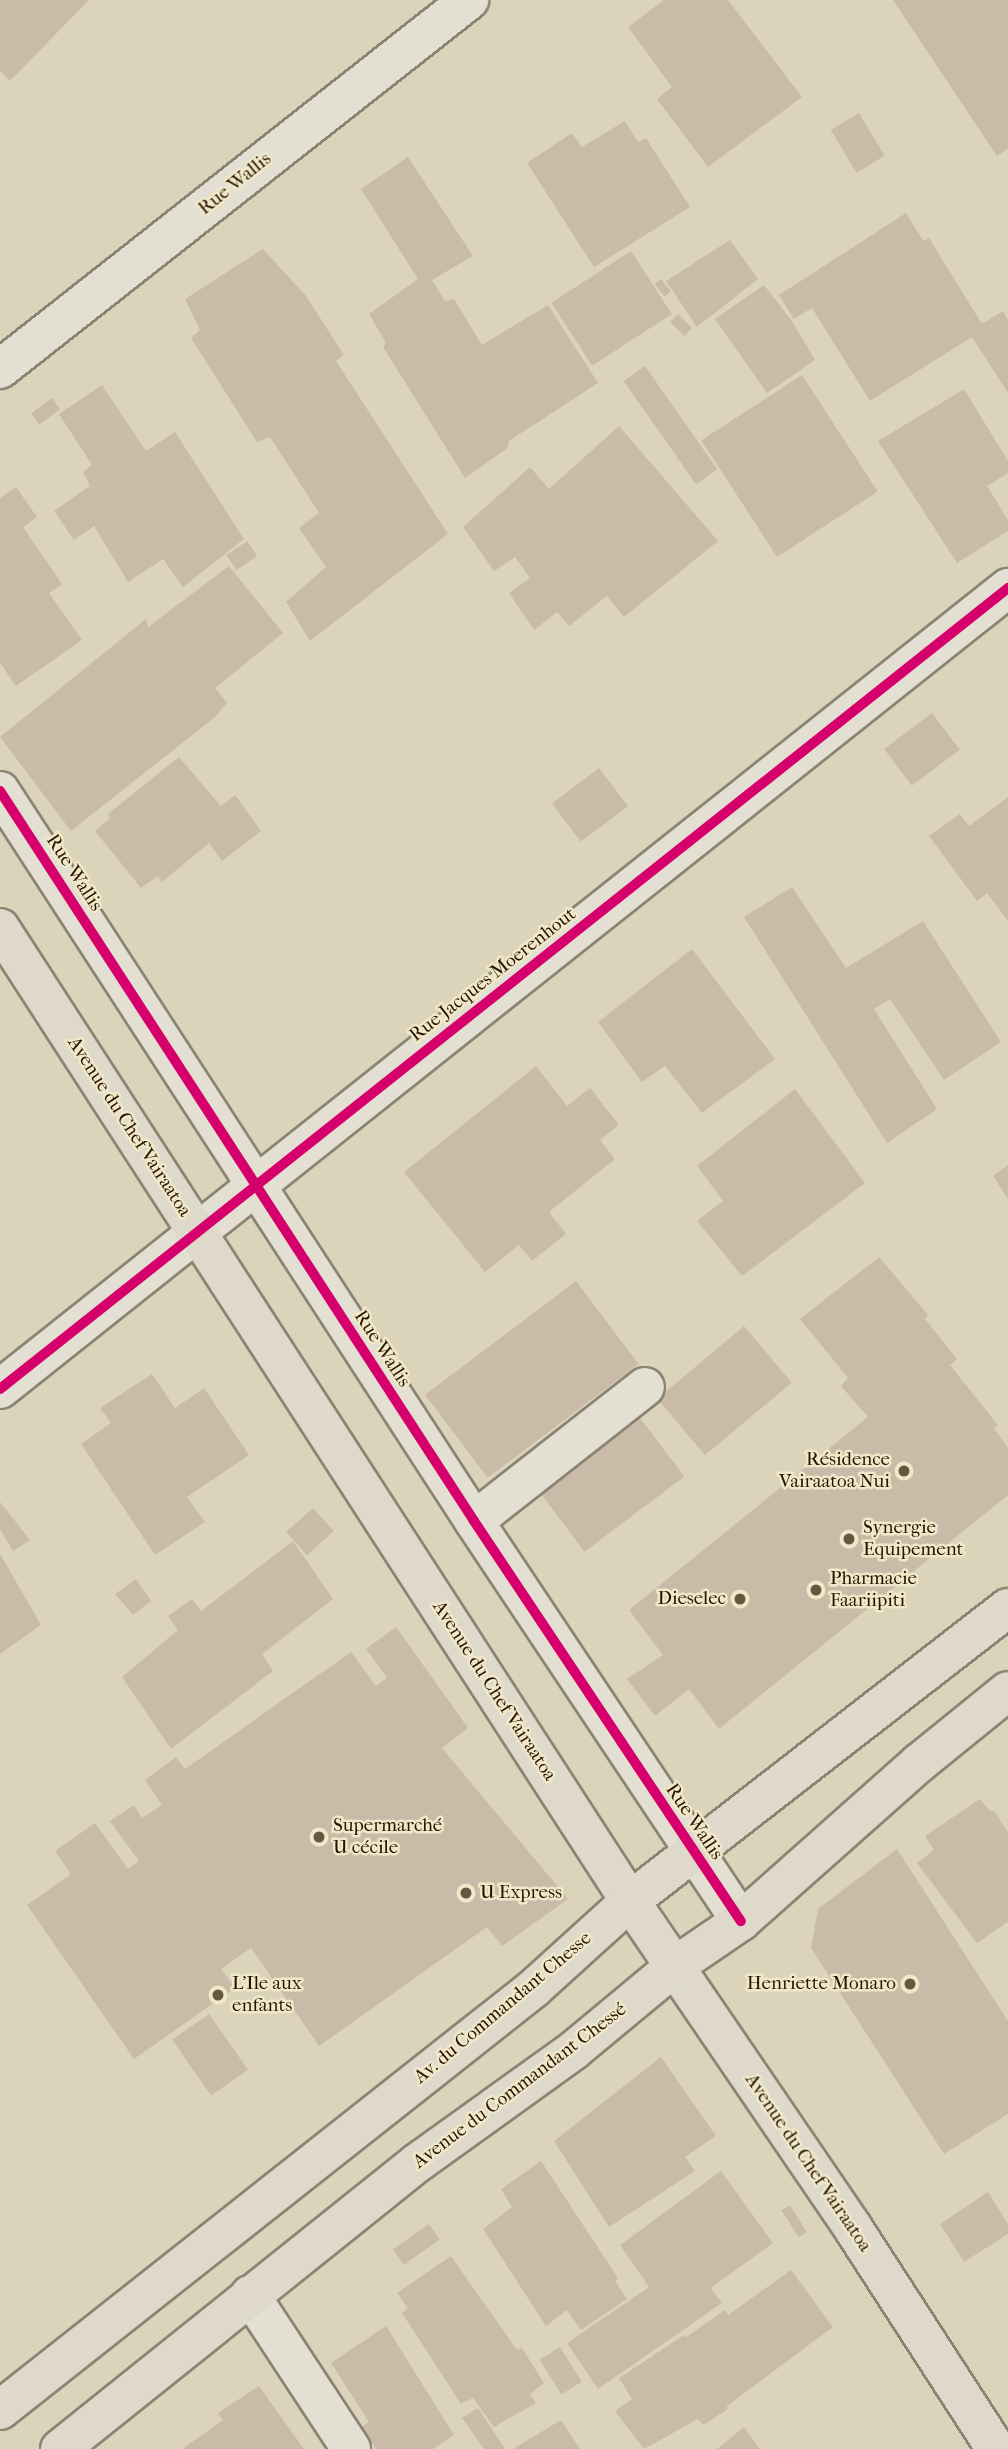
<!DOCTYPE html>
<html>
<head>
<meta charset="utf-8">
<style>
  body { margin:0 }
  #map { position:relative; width:1008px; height:2449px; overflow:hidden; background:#dcd4ba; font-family:"IM FELL French Canon",serif }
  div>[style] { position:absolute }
  .building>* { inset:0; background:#cabba8; transform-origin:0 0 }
  .roads { filter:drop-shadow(2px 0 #8b8473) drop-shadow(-2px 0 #8b8473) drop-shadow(0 2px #8b8473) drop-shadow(0 -2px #8b8473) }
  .minor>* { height:38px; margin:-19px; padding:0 19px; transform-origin:19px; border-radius:19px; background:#e3dfd2 }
  .major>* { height:38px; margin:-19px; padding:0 19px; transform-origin:19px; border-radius:19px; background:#ded9ca }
  .cycleway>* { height:10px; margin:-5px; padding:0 5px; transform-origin:5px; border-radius:5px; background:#d6006c }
  .dots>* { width:19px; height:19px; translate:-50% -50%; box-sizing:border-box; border:4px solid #f1e8c9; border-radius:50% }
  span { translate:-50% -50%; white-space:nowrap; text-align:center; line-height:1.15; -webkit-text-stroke:5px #f1e8c9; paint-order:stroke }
  .street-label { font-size:19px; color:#261400 }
  .poi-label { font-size:19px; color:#261400 }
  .right { translate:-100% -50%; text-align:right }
  .left { translate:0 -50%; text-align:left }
</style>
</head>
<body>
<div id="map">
  <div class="building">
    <div style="clip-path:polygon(0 0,89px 0,10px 81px,0 71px)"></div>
    <div style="clip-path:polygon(664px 0,728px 0,802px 97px,708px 167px,657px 99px,672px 87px,628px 27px)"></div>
    <div style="clip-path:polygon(893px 0,1008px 0,1008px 149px,997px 156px)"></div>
    <div style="left:859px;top:113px;width:50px;height:33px;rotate:59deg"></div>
    <div style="clip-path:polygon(625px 121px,638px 142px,646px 138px,690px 207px,594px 267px,527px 163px,572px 133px,582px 147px)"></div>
    <div style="clip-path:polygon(408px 157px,473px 256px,432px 280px,445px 301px,454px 299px,482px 345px,548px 305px,598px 383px,509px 441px,508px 448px,465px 478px,383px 347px,386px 343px,369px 314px,418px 279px,361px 189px)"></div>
    <div style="clip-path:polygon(906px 213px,923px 241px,929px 238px,982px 324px,1003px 311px,1008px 320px,1008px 393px,972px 337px,870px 401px,812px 308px,794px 319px,779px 295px)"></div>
    <div style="clip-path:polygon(730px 240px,758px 279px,697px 327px,666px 281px)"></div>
    <div style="clip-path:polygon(263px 249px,306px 296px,344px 355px,336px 361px,448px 534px,310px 641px,286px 602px,326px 567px,299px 528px,319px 513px,270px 437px,257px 442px,191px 338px,200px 330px,185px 299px)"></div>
    <div style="left:631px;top:251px;width:75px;height:95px;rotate:57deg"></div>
    <div style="left:661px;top:279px;width:16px;height:8px;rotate:52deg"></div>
    <div style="clip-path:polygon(764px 285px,792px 321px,815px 360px,767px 393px,715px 319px)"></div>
    <div style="left:678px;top:314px;width:20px;height:11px;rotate:45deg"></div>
    <div style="left:645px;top:366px;width:126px;height:26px;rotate:55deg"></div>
    <div style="left:802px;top:375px;width:139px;height:120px;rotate:57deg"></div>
    <div style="clip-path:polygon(102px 385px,146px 451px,175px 432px,244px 539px,183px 587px,163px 559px,128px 582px,94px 526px,74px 540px,54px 511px,90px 486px,83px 472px,92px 465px,59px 414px)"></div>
    <div style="clip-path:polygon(964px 389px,1008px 461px,1008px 473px,987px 486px,1008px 520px,1008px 531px,957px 563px,878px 441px)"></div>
    <div style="left:52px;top:398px;width:14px;height:26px;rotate:54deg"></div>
    <div style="clip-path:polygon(619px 426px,718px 541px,624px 617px,607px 596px,569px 626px,557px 612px,534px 630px,509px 593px,530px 578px,515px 557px,494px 571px,463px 527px,530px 467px,549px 489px)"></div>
    <div style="clip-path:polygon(16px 487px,37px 517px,23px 527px,62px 584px,49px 593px,82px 640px,16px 686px,0 663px,0 498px)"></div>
    <div style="left:247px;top:541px;width:18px;height:25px;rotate:56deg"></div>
    <div style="clip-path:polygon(229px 566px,283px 633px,215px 688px,227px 703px,215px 717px,71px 831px,0 737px,146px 619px,148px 627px)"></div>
    <div style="left:932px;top:713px;width:46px;height:60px;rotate:53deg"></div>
    <div style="clip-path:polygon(179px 757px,221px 806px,235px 795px,261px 831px,222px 861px,209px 843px,162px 882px,158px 876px,141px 888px,95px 831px,110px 818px,108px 814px)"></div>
    <div style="left:599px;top:768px;width:48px;height:59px;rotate:53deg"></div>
    <div style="clip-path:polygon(1008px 797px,1008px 921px,987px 893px,977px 901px,929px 836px,960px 814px,969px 826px)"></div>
    <div style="clip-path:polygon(792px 887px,846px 968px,923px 921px,1001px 1042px,944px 1080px,890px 999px,874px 1009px,937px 1109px,887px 1143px,744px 917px)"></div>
    <div style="clip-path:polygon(692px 949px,775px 1059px,702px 1113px,665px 1066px,642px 1082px,598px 1022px)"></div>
    <div style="clip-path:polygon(536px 1066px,567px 1106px,590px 1088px,619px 1125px,600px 1140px,615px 1159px,549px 1212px,566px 1234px,532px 1261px,519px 1245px,485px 1272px,404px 1172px)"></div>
    <div style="clip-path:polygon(795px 1089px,865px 1183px,742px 1276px,697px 1221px,723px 1201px,697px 1166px)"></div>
    <div style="clip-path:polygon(1008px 1165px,1008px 1199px,993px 1176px)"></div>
    <div style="clip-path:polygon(879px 1257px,928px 1315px,925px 1319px,957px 1359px,950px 1365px,998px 1425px,994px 1428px,1008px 1448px,1008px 1495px,719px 1729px,689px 1689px,655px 1716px,627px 1679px,663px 1655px,629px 1610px,868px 1417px,841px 1386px,848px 1378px,800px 1319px)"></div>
    <div style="left:576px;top:1281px;width:104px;height:189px;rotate:53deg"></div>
    <div style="left:744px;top:1326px;width:74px;height:113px;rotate:50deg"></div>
    <div style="clip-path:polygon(152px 1374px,175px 1408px,204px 1388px,249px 1455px,187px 1497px,205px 1522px,155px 1555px,81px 1444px,111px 1423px,100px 1408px)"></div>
    <div style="left:635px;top:1411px;width:82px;height:125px;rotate:53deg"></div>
    <div style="clip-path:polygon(0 1502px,30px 1540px,13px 1551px,0 1529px)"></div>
    <div style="left:313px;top:1508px;width:31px;height:36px;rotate:48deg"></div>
    <div style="clip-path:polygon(293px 1541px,333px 1599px,262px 1654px,273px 1671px,171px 1749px,122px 1677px,178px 1630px,168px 1616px,192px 1599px,201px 1611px)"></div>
    <div style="clip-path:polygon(0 1554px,41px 1625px,0 1654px)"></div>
    <div style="clip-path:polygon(136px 1579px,151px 1601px,133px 1615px,115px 1594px)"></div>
    <div style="clip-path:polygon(396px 1627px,468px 1728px,442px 1748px,568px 1899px,502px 1946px,487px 1927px,319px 2046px,251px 1948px,221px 1969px,235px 1988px,134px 2059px,27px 1905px,71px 1874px,55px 1851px,95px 1823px,128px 1869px,139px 1861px,110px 1821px,134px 1805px,142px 1818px,162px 1805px,145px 1780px,176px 1757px,185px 1769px,351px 1652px,376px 1686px,387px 1678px,366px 1649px)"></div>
    <div style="clip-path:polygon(980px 1799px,990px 1811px,994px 1811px,1008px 1832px,1008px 1922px,977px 1943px,917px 1863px,934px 1850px,925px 1836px)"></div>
    <div style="clip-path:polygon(897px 1849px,1008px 2021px,1008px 2114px,944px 2154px,811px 1948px,818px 1909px)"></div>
    <div style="left:209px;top:2014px;width:68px;height:45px;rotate:55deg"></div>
    <div style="clip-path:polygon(661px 2057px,716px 2136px,685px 2157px,695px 2171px,609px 2227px,554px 2141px)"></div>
    <div style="clip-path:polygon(541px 2161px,618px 2278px,615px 2281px,627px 2299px,581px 2330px,567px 2310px,546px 2326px,483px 2229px,512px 2207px,501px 2189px)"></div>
    <div style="clip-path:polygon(721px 2171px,773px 2243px,711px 2288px,722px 2303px,598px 2389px,567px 2343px,649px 2287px,620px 2245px)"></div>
    <div style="clip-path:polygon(988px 2192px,1008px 2224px,1008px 2234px,964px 2262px,940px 2224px)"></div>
    <div style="left:790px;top:2205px;width:32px;height:10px;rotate:58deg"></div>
    <div style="left:429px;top:2224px;width:19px;height:44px;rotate:55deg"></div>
    <div style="clip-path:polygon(451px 2256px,517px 2350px,522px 2348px,544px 2383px,530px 2394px,536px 2403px,494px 2427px,473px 2398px,461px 2404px,402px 2313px,408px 2308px,397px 2293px)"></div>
    <div style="clip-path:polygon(791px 2270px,833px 2327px,727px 2406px,728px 2409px,703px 2425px,698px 2419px,644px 2449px,615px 2411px,632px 2399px,619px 2378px,684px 2335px,686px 2337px,725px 2310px,728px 2315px)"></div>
    <div style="clip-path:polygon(386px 2326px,454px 2435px,433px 2449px,376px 2449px,361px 2427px,369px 2422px,331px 2363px)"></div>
    <div style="left:560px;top:2347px;width:41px;height:24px;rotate:58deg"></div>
    <div style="clip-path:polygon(259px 2386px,304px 2449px,182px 2449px,223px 2420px,218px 2413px)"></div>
    <div style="clip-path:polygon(478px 2408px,505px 2449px,484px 2449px,462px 2418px)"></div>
    <div style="clip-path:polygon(561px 2420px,580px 2449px,513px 2449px)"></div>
    <div style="clip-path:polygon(744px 2427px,760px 2449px,717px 2449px)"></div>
  </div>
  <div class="roads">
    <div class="minor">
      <div style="left:0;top:369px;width:597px;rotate:-38.19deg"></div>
      <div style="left:0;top:791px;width:870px;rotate:57deg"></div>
      <div style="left:474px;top:1521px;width:481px;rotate:56.3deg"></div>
      <div style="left:0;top:1389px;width:1288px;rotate:-38.47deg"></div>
      <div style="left:474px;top:1521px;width:217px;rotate:-38.1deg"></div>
      <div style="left:250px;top:2295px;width:184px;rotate:56.7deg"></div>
    </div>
    <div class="major">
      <div style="left:0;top:928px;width:1159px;rotate:57.08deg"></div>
      <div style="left:630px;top:1901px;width:396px;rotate:55.7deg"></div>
      <div style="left:853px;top:2228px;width:263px;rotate:57.1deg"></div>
      <div style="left:0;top:2410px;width:679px;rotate:-38.3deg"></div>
      <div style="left:533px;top:1989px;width:131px;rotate:-42.2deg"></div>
      <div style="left:630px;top:1901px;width:478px;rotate:-37.8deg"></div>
      <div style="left:60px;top:2449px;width:457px;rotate:-38.7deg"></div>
      <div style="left:417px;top:2163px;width:193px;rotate:-35.7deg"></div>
      <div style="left:574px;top:2050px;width:131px;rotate:-39.7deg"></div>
      <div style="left:675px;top:1966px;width:80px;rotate:-34.3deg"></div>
      <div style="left:741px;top:1921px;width:238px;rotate:-41.6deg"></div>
      <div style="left:919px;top:1763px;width:114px;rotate:-39deg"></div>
    </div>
  </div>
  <div class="cycleway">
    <div style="left:0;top:791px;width:870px;rotate:57deg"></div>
    <div style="left:474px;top:1521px;width:481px;rotate:56.3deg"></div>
    <div style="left:0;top:1389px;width:1288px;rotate:-38.47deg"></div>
  </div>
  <div class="dots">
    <div style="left:904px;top:1471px;background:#665741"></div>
    <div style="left:849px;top:1539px;background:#665741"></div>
    <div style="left:816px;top:1590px;background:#665741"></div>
    <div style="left:740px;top:1599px;background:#665741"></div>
    <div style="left:319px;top:1837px;background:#665741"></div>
    <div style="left:466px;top:1893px;background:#665741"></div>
    <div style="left:910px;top:1984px;background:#665741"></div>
    <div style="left:218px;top:1995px;background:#665741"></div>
  </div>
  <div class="street-label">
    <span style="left:235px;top:184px;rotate:-39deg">Rue Wallis</span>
    <span style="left:74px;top:873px;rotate:57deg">Rue Wallis</span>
    <span style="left:493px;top:975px;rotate:-38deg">Rue Jacques Moerenhout</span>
    <span style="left:129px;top:1127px;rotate:57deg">Avenue du Chef Vairaatoa</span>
    <span style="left:382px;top:1349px;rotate:57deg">Rue Wallis</span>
    <span style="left:494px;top:1691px;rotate:57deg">Avenue du Chef Vairaatoa</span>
    <span style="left:694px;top:1822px;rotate:56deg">Rue Wallis</span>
    <span style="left:503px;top:2008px;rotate:-40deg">Av. du Commandant Chesse</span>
    <span style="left:520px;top:2086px;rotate:-37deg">Avenue du Commandant Chessé</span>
    <span style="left:808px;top:2163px;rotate:56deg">Avenue du Chef Vairaatoa</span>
  </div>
  <div class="poi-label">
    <span class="right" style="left:890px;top:1471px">Résidence<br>Vairaatoa Nui</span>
    <span class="left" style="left:863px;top:1539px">Synergie<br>Equipement</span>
    <span class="left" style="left:830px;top:1590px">Pharmacie<br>Faariipiti</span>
    <span class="right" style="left:726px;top:1599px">Dieselec</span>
    <span class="left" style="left:333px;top:1837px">Supermarché<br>U cécile</span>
    <span class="left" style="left:480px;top:1893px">U Express</span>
    <span class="left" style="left:232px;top:1995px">L'Ile aux<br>enfants</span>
    <span class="right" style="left:896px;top:1984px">Henriette Monaro</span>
  </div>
</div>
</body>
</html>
